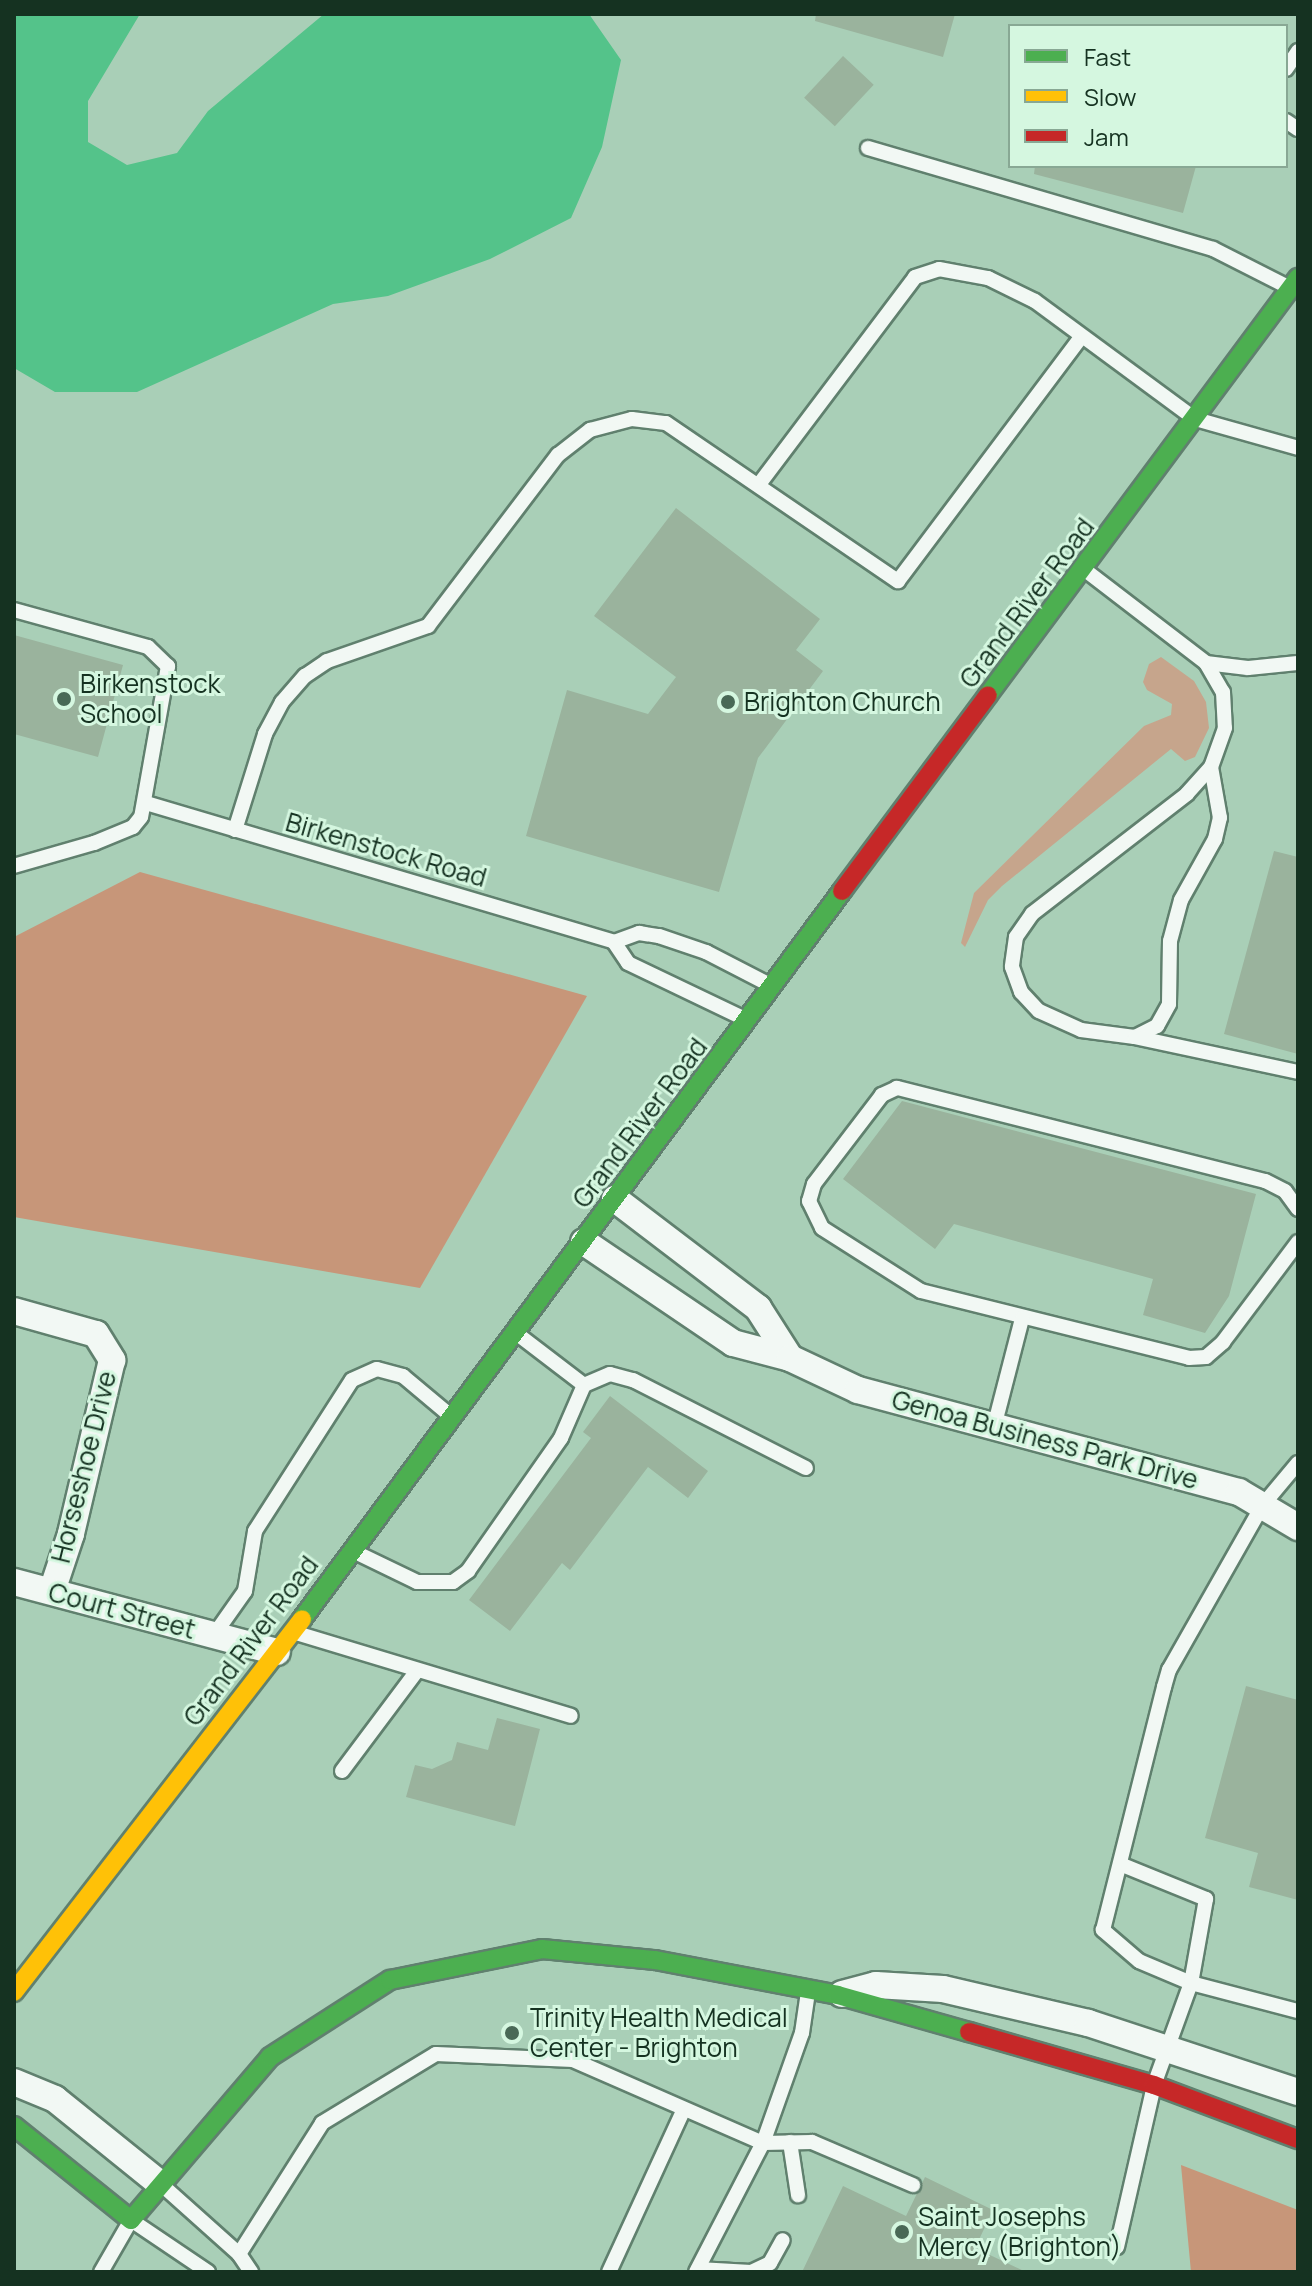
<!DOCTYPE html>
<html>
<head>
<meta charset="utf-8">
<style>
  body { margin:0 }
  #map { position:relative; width:1312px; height:2286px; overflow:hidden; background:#a9cfb7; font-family:Manrope,sans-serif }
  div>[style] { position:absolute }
  .green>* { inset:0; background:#c6a58c }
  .forest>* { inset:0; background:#c79679 }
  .water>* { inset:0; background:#54c38a }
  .building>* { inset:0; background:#9ab39d; transform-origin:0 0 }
  .roads { filter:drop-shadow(2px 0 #60806e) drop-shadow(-2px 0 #60806e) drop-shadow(0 2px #60806e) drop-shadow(0 -2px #60806e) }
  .lane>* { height:14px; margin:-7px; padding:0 7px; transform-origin:7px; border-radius:7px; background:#f2f8f4 }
  .street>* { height:26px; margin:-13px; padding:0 13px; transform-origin:13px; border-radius:13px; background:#f2f8f4 }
  .fast>* { height:18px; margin:-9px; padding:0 9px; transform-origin:9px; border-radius:9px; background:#4caf50 }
  .slow>* { height:18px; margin:-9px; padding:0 9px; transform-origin:9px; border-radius:9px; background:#ffc107 }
  .jam>* { height:18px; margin:-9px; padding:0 9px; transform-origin:9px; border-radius:9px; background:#c62828 }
  .dots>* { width:22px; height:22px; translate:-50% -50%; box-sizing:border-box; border:4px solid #d5f7e0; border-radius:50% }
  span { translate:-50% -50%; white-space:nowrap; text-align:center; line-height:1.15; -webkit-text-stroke:6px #d5f7e0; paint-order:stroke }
  .street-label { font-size:26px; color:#153221 }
  .poi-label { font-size:26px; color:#153221 }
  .left { translate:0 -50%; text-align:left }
  .frame { position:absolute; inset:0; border:16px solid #153221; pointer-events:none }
  .legend { position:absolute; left:1008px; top:24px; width:280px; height:144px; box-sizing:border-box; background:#d5f7e0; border:2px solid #88a894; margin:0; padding:10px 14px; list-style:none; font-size:24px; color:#153221 }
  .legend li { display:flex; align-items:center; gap:16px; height:40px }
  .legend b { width:40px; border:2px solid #88a894 }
</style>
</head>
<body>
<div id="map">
  <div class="green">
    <div style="clip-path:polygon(1161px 657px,1194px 681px,1206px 702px,1209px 728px,1195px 757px,1185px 761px,1171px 749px,1002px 886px,988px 900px,965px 947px,961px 943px,974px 893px,1144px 726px,1171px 715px,1172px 704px,1147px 690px,1143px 682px,1149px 664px)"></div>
  </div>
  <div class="forest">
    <div style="clip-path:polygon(140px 872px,587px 996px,420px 1288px,14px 1217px,14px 937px)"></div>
    <div style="clip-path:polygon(1181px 2165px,1298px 2210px,1298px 2272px,1191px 2272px)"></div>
  </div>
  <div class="water">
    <div style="clip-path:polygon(14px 14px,140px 14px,88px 101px,88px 142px,127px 165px,177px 153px,208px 111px,324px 14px,589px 14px,621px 60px,602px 147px,571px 218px,490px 259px,388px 296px,333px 304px,137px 392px,55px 392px,14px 368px)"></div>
  </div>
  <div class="building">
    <div style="clip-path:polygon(816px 14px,955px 14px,943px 57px,815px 21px)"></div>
    <div style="left:843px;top:56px;width:42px;height:57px;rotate:43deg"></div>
    <div style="clip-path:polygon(1035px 166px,1196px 166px,1183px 213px,1034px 174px)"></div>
    <div style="clip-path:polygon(676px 508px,820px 619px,796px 650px,823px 671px,758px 758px,719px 892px,526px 836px,567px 690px,648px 714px,676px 677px,594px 616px)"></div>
    <div style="clip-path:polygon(14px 635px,123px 665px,98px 757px,14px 734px)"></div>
    <div style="clip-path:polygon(1274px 851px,1298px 857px,1298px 1054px,1224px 1034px)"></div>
    <div style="clip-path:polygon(902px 1101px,1256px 1194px,1229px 1296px,1205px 1333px,1143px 1315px,1153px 1279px,954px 1224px,935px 1249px,843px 1179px)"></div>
    <div style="clip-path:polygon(610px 1396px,708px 1471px,688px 1498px,648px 1467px,570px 1570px,562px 1563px,510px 1631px,469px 1600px,591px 1438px,583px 1432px)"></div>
    <div style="clip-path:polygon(1246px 1686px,1298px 1700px,1298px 1900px,1249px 1887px,1258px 1853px,1205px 1838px)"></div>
    <div style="clip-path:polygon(497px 1718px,540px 1729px,515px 1826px,406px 1797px,415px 1765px,432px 1769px,452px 1760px,457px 1742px,488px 1750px)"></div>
    <div style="clip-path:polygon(925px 2177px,993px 2210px,975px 2248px,1026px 2272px,802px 2272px,843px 2186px,906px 2216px)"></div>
  </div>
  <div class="roads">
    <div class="lane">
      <div style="left:1286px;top:69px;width:22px;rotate:-56deg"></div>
      <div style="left:1286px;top:121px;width:14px;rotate:34deg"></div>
      <div style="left:868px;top:148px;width:359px;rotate:16.3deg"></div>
      <div style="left:1213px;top:249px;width:86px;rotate:26.9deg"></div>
      <div style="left:760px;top:483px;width:258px;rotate:-53deg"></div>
      <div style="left:915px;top:277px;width:25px;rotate:-18deg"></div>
      <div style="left:939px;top:269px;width:50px;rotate:10.4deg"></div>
      <div style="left:988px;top:278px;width:52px;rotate:26.1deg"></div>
      <div style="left:1035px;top:301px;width:199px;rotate:36.4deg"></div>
      <div style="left:1195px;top:419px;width:107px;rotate:15.7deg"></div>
      <div style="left:1085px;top:570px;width:153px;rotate:37.5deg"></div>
      <div style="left:1206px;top:663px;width:34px;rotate:60deg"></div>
      <div style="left:1223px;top:692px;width:36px;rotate:87deg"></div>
      <div style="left:1225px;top:728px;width:41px;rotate:109.7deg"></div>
      <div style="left:1211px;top:767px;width:36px;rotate:132deg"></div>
      <div style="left:1187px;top:794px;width:196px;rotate:142.3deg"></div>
      <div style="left:1032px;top:914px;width:28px;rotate:125deg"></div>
      <div style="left:1016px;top:937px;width:30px;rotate:98deg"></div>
      <div style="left:1012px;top:967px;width:27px;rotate:70deg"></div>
      <div style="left:1021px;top:992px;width:26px;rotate:47deg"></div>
      <div style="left:1039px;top:1011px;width:46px;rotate:24.3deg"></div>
      <div style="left:1081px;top:1030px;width:54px;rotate:7.4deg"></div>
      <div style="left:1135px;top:1037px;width:25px;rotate:-27deg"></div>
      <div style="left:1157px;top:1026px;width:25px;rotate:-61deg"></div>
      <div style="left:1169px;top:1004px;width:63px;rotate:-89.1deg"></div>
      <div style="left:1170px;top:941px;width:42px;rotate:-75deg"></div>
      <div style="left:1181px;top:900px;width:70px;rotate:-60.9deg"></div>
      <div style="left:1215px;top:839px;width:22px;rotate:-77deg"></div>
      <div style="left:1220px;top:818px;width:52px;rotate:-100deg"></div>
      <div style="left:14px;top:610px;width:139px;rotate:15.4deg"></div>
      <div style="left:148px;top:647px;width:28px;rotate:44deg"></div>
      <div style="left:168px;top:666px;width:153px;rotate:100.1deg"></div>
      <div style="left:141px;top:817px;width:13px;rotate:129deg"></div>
      <div style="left:133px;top:827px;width:42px;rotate:157.7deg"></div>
      <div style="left:94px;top:843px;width:83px;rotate:164deg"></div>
      <div style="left:1206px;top:663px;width:42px;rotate:6.8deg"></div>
      <div style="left:1248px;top:668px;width:50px;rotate:-5.7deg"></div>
      <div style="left:146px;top:803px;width:488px;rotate:16.5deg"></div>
      <div style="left:614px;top:942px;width:27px;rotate:-20deg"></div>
      <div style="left:639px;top:933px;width:20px;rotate:9deg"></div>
      <div style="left:659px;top:936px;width:50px;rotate:18.8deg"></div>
      <div style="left:706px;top:952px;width:72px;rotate:27.3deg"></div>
      <div style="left:235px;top:830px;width:101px;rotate:-72.6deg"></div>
      <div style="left:265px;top:734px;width:36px;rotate:-62deg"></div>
      <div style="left:282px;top:702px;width:35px;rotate:-49deg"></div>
      <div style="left:305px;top:676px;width:27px;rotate:-34deg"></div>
      <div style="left:327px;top:661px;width:107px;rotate:-19.1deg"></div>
      <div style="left:428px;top:626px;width:215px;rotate:-52.8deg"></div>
      <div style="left:558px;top:455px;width:41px;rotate:-38deg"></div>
      <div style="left:590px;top:430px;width:43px;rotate:-14.7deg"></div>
      <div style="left:632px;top:419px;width:34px;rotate:7deg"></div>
      <div style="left:666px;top:423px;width:281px;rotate:34.3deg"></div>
      <div style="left:898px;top:581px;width:306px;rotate:-53.1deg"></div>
      <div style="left:614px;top:942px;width:25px;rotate:56deg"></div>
      <div style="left:628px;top:963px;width:130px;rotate:25.6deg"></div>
      <div style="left:1135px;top:1037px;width:167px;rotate:12.1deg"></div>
      <div style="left:1298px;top:1209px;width:22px;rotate:-126deg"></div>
      <div style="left:1285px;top:1191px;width:22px;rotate:-153deg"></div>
      <div style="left:1265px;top:1181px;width:380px;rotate:-165.8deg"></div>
      <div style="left:897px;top:1088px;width:17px;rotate:155deg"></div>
      <div style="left:882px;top:1095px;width:112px;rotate:127.4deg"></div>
      <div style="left:814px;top:1184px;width:18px;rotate:106deg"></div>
      <div style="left:809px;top:1201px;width:30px;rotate:64deg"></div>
      <div style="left:822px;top:1228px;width:117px;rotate:32.5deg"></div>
      <div style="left:921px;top:1291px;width:276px;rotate:14deg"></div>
      <div style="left:1189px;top:1358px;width:17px;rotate:-3deg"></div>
      <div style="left:1206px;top:1357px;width:23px;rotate:-41deg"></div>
      <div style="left:1223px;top:1342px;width:125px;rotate:-53.1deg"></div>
      <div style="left:584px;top:1385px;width:28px;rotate:-23deg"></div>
      <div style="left:610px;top:1374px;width:24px;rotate:15deg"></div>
      <div style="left:633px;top:1380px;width:194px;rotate:27deg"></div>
      <div style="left:994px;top:1427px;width:112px;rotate:-75.5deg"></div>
      <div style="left:353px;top:1551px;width:71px;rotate:25.8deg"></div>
      <div style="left:417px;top:1582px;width:36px"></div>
      <div style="left:453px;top:1582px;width:19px;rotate:-36deg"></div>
      <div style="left:468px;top:1571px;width:162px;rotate:-55deg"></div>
      <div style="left:561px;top:1438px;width:58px;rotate:-66.5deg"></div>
      <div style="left:584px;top:1385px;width:86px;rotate:-142.6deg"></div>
      <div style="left:293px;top:1632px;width:290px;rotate:16.8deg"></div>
      <div style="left:214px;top:1635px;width:54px;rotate:-54.8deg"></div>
      <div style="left:245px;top:1591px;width:61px;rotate:-80.5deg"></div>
      <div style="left:255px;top:1531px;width:179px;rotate:-57.3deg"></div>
      <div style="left:352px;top:1380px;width:27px;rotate:-24deg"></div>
      <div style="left:377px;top:1369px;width:27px;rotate:15deg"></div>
      <div style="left:403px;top:1376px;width:64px;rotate:39.9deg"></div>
      <div style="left:342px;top:1771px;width:124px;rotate:-53.2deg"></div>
      <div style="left:1120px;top:1864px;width:93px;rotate:22.1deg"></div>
      <div style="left:1206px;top:1899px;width:85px;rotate:100.1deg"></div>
      <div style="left:1191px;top:1983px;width:56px;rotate:-157.1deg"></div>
      <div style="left:1139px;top:1961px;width:48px;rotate:-139.3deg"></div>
      <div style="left:1103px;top:1930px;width:251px;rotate:-75.9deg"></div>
      <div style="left:1164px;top:1687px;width:18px;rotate:-74deg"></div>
      <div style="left:1169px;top:1670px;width:189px;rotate:-60.4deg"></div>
      <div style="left:1262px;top:1506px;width:56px;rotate:-50.1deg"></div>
      <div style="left:790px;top:2142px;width:54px;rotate:81.4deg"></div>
      <div style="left:163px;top:2186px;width:102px;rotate:41.8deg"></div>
      <div style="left:239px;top:2254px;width:22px;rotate:56deg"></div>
      <div style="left:1117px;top:2247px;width:166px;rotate:-77.1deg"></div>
      <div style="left:1154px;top:2085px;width:109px;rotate:-70.1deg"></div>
      <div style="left:1191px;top:1983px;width:111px;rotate:14.7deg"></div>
      <div style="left:239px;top:2254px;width:155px;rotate:-57.6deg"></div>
      <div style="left:322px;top:2123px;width:133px;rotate:-31.2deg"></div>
      <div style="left:436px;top:2054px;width:137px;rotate:2.5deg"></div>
      <div style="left:573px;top:2060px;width:207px;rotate:23.6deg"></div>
      <div style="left:763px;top:2143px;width:49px;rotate:-1.2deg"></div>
      <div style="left:812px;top:2142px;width:110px;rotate:23.1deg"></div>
      <div style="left:698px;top:2269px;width:53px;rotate:3.2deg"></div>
      <div style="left:751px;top:2272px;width:21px;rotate:-25deg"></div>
      <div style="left:770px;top:2263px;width:26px;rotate:-61deg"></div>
      <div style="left:101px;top:2272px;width:60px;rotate:-60deg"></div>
      <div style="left:131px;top:2220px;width:93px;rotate:34deg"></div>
      <div style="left:609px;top:2272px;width:179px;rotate:-65.3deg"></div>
      <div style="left:696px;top:2272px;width:145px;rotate:-62.6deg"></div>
      <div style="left:763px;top:2143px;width:117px;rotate:-70.5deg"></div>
      <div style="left:802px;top:2033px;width:41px;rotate:-81.7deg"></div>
    </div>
    <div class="street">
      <div style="left:615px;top:1199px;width:180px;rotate:37.3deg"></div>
      <div style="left:758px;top:1308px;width:59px;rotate:57.4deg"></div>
      <div style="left:584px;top:1242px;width:180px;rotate:34.1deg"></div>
      <div style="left:733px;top:1343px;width:59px;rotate:14.7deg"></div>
      <div style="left:790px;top:1358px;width:75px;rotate:25.2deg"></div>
      <div style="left:858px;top:1390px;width:394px;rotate:15deg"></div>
      <div style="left:1239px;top:1492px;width:69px;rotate:30.7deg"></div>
      <div style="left:14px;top:1311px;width:85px;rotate:15.7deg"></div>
      <div style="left:96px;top:1334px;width:31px;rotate:58deg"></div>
      <div style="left:112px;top:1360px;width:179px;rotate:103.3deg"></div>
      <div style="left:71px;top:1534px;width:60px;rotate:108.4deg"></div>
      <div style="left:14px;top:1582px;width:272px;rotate:14.9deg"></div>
      <div style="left:842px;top:1994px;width:35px;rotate:-15deg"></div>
      <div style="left:876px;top:1985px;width:67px;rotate:3.4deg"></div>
      <div style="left:943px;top:1989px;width:149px;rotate:13.2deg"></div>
      <div style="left:1088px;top:2023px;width:221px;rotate:18.2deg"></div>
      <div style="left:14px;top:2082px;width:44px;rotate:22.5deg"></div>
      <div style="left:55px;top:2099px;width:134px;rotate:38.9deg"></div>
    </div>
    <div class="fast">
      <div style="left:988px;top:695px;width:520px;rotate:-53.37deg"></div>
      <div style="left:302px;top:1619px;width:906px;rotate:-53.43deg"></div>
      <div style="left:14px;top:2126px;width:150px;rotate:38.8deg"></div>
      <div style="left:131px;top:2220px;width:214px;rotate:-49.5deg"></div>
      <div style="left:270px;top:2057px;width:143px;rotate:-32.7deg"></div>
      <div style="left:390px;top:1980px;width:155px;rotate:-11.5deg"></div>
      <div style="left:542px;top:1949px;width:114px;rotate:5.6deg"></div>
      <div style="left:655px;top:1960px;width:186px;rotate:10.8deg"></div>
      <div style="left:838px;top:1995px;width:136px;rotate:15.8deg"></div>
    </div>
    <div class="slow">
      <div style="left:14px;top:1992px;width:471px;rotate:-52.3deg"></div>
    </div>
    <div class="jam">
      <div style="left:842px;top:891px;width:244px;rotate:-53.3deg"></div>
      <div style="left:969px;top:2032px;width:192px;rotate:16deg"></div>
      <div style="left:1154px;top:2085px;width:154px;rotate:20.6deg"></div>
    </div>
  </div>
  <div class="dots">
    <div style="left:64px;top:699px;background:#496956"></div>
    <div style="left:728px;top:702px;background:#496956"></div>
    <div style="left:512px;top:2033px;background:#496956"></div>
    <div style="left:902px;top:2232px;background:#496956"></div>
  </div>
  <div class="street-label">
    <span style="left:1027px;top:603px;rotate:-53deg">Grand River Road</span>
    <span style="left:386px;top:850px;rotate:16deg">Birkenstock Road</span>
    <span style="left:640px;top:1123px;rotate:-53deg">Grand River Road</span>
    <span style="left:1045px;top:1440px;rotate:15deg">Genoa Business Park Drive</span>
    <span style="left:84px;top:1467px;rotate:-76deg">Horseshoe Drive</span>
    <span style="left:122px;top:1611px;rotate:15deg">Court Street</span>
    <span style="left:251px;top:1641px;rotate:-53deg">Grand River Road</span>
  </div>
  <div class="poi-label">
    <span class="left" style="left:80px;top:699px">Birkenstock<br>School</span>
    <span class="left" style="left:744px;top:702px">Brighton Church</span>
    <span class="left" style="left:530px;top:2033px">Trinity Health Medical<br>Center - Brighton</span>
    <span class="left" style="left:918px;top:2232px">Saint Josephs<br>Mercy (Brighton)</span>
  </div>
  <div class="frame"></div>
  <ul class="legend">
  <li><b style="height:10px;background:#4caf50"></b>Fast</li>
  <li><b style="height:10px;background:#ffc107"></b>Slow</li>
  <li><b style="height:10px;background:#c62828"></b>Jam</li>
  </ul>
</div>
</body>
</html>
